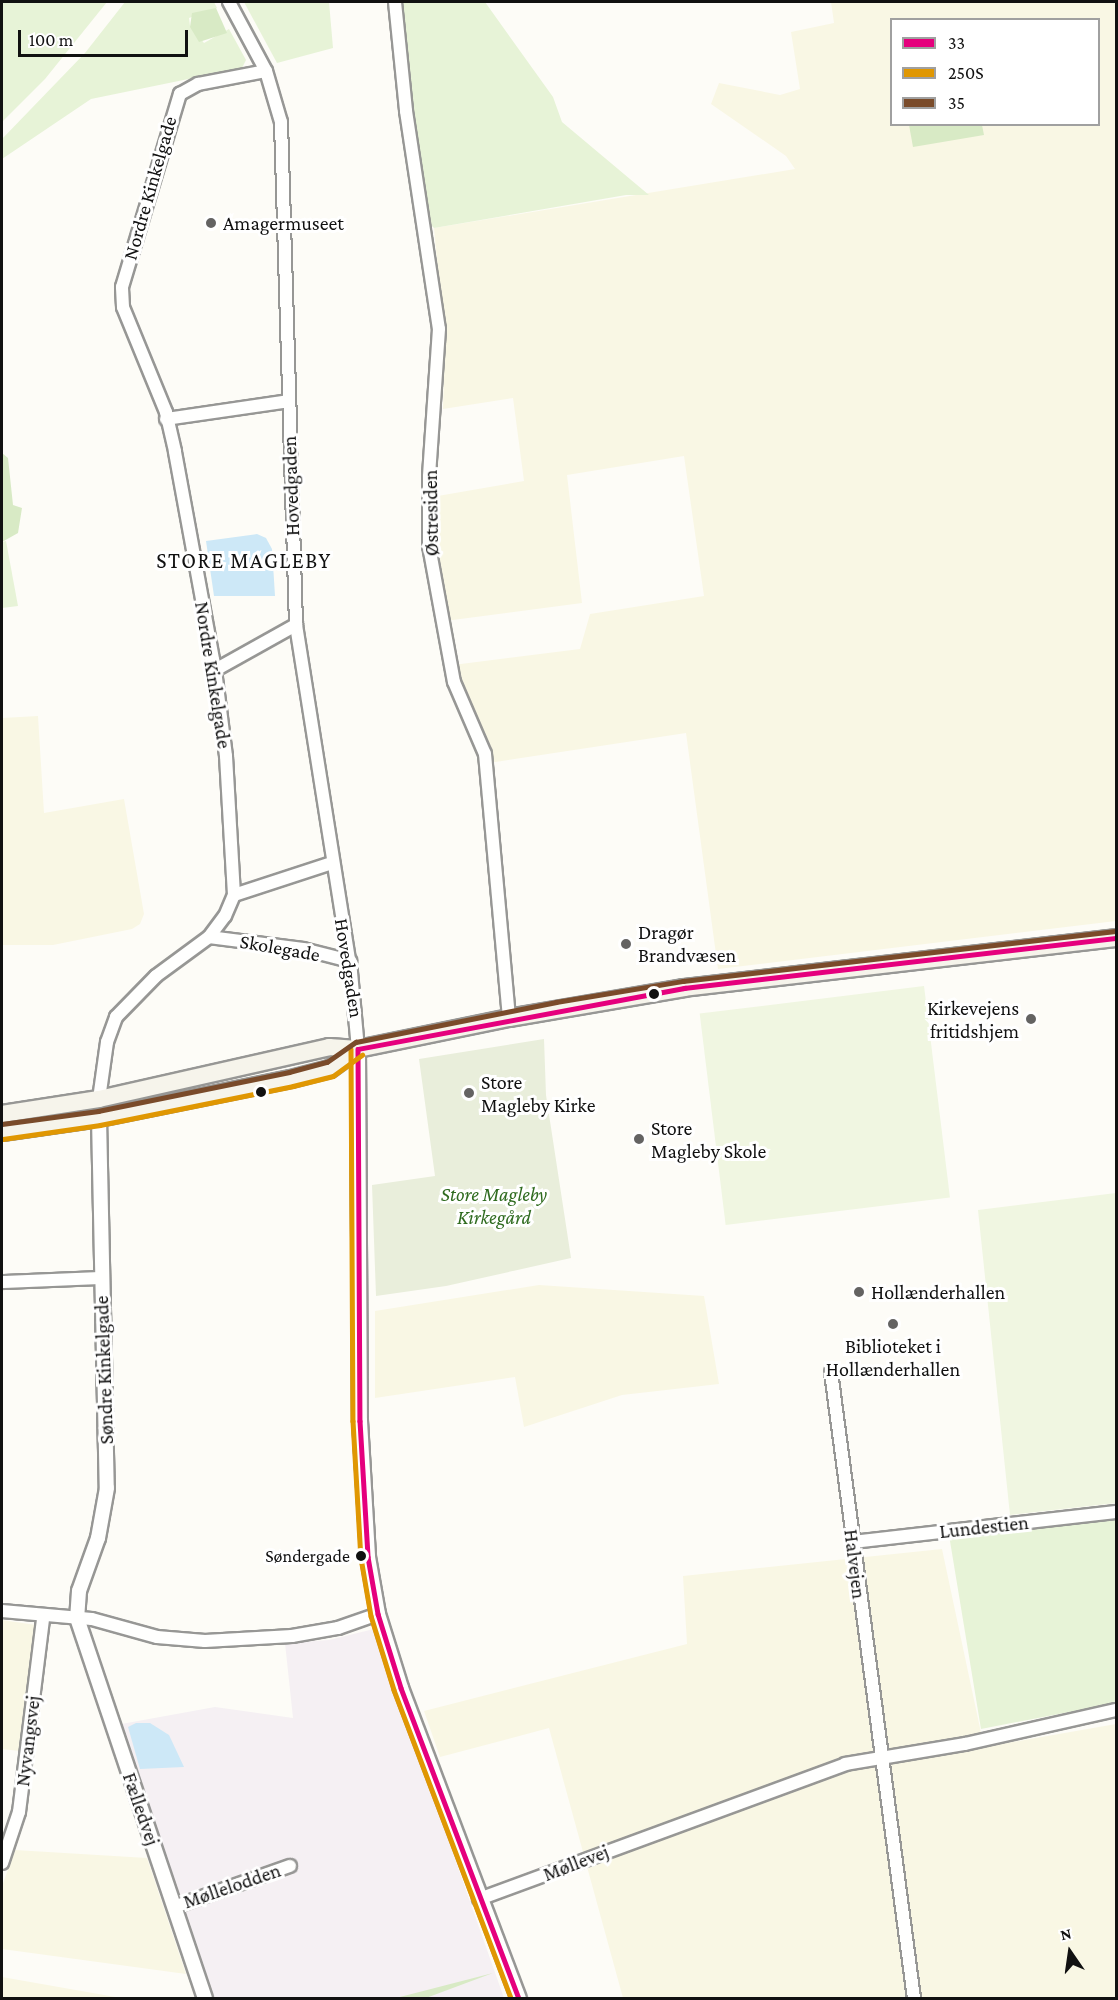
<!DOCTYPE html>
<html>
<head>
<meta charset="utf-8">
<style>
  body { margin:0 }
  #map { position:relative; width:1118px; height:2000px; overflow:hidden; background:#fdfcf7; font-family:"Crimson Pro",serif }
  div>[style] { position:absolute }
  .industrial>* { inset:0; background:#f5f0f3 }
  .farmland>* { inset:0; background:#f9f7e4 }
  .green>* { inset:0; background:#e7f3d7 }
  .forest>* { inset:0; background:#d8eac5 }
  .cemetery>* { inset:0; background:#e9eedb }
  .pitch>* { inset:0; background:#f0f6e1; transform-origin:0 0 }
  .water>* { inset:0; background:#cde8f7 }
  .roads { filter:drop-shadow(2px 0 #979795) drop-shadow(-2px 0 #979795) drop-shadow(0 2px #979795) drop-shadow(0 -2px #979795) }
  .minor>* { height:12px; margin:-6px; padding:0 6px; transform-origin:6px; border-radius:6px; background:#fffffe }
  .tertiary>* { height:14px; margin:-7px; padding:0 7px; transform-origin:7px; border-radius:7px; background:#fffffe }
  .secondary>* { height:16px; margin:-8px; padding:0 8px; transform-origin:8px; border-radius:8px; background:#f6f4eb }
  .bus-1>* { height:4.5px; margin:-2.25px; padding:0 2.25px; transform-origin:2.25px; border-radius:2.25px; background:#e5007d }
  .bus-2>* { height:4.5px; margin:-2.25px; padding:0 2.25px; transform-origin:2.25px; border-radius:2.25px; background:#e09702 }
  .bus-3>* { height:4.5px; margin:-2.25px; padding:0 2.25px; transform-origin:2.25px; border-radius:2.25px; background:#7a4b2a }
  .dots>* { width:16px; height:16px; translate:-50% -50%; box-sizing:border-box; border:3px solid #fff; border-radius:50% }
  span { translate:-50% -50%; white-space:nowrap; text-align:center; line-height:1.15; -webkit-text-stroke:6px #fff; paint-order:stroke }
  .bus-label { font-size:18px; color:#111 }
  .right { translate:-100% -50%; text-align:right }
  .street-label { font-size:20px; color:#111 }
  .poi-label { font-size:20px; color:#111 }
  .left { translate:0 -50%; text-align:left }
  .park-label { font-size:20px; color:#2f6b1f; font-style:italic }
  .quarter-label { font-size:22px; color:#111; letter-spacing:1.5px }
  .frame { position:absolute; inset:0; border:3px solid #111; pointer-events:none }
  .legend { position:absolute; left:890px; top:18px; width:210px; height:108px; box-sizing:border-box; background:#fff; border:2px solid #a0a0a0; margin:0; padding:8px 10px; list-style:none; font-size:18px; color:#111 }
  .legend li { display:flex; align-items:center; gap:12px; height:30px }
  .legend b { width:30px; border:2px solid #a0a0a0 }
  .north { position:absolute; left:1040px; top:1922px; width:60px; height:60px; -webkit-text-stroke:4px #fff; paint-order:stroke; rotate:347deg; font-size:16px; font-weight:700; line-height:24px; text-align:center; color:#111 }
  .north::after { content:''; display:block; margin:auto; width:21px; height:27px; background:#111; clip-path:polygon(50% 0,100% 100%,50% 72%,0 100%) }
  .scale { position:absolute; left:18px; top:30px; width:170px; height:27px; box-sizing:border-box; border:3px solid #111; border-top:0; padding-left:8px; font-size:18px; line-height:21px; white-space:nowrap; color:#111; -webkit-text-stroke:4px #fff; paint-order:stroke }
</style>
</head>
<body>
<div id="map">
  <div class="industrial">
    <div style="clip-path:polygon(374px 1629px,504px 1998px,212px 1998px,116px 1725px,215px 1707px,293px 1718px,285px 1643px,329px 1640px)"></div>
  </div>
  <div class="farmland">
    <div style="clip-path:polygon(evenodd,831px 2px,1116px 2px,1116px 921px,718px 969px,686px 733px,489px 763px,453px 665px,580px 649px,590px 614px,704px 596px,684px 456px,567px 475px,582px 603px,445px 621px,432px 497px,524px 481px,513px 398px,443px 409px,445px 345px,434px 228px,795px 169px,786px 156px,711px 104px,719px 83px,780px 95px,800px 89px,791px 32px,834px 23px,831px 2px,892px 20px,1098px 20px,1098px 124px,892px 124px,892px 20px)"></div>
    <div style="clip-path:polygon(38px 716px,44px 813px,124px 799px,144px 914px,140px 924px,132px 929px,53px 945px,2px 945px,2px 718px)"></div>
    <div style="clip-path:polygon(539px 1285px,704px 1296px,719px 1384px,622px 1395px,524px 1427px,515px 1377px,375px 1398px,375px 1311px)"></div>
    <div style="clip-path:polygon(942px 1549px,984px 1747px,1116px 1724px,1116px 1998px,623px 1998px,549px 1728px,440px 1757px,424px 1711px,687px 1644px,683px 1576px)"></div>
    <div style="clip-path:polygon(2px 1620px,36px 1625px,19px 1751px,2px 1749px)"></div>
    <div style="clip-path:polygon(15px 1850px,147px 1858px,186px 1974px,2px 1949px,2px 1886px)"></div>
    <div style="clip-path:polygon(2px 1977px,121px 1998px,2px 1998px)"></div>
  </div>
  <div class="green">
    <div style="clip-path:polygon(2px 2px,107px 2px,45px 79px,2px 122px)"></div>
    <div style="clip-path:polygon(125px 2px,214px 2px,217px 8px,189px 18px,190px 26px,204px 43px,229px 29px,246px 60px,242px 68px,91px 99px,2px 159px,2px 139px,85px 53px)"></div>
    <div style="clip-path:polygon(244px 2px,329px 2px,333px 48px,277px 63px)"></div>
    <div style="clip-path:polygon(399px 2px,485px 2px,553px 97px,562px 122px,649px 195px,626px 195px,434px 228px,430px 224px,419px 160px)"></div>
    <div style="clip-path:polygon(6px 541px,18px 606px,2px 608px,2px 542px)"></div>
    <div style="clip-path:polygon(1116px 1518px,1116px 1703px,981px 1729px,949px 1535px)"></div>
  </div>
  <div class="forest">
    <div style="clip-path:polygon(216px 8px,227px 33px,199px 42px,190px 27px,192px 13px)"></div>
    <div style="clip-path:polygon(909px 125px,982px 125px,984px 135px,913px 147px)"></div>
    <div style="clip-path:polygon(2px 453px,8px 458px,13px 505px,22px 508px,18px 533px,2px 542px)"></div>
    <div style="clip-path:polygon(493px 1973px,426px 1998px,396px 1998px)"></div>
  </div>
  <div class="cemetery">
    <div style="clip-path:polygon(544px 1039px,546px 1095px,571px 1258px,446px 1286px,376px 1296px,372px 1185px,435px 1176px,419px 1059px)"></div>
  </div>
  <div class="pitch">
    <div style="left:924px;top:986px;width:213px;height:226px;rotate:83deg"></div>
    <div style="clip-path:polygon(1116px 1193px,1116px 1503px,1010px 1515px,978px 1210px)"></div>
  </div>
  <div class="water">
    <div style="clip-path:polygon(257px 534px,266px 538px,272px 549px,275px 596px,214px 596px,206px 541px)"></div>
    <div style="clip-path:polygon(136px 1723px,150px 1723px,169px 1735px,184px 1767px,140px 1769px,128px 1727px)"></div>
  </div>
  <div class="roads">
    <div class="minor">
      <div style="left:229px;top:2px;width:78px;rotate:61.8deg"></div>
      <div style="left:266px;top:71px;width:53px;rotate:73.6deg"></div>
      <div style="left:281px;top:122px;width:503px;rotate:88.29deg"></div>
      <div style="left:296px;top:625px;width:351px;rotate:81deg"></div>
      <div style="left:351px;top:972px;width:77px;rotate:84.8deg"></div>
      <div style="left:395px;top:2px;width:110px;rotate:84.2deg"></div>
      <div style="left:406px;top:111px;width:220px;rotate:81.4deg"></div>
      <div style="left:439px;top:329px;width:148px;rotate:93.9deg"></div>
      <div style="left:429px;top:477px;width:69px;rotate:90deg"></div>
      <div style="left:429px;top:546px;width:138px;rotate:79.6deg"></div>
      <div style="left:454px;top:682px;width:78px;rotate:66.7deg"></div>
      <div style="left:485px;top:754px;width:265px;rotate:84.8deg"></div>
      <div style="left:166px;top:419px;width:124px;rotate:-8.3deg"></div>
      <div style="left:215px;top:670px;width:93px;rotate:-29.1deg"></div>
      <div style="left:234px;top:895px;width:103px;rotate:-18.1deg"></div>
      <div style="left:209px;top:937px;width:95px;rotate:7.3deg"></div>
      <div style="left:303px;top:949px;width:49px;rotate:14.3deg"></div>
      <div style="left:99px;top:1099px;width:58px;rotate:-82deg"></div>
      <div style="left:107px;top:1042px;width:27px;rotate:-70deg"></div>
      <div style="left:116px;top:1017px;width:57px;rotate:-45.7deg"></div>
      <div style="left:156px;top:976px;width:66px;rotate:-36.3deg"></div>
      <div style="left:209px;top:937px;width:26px;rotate:-53deg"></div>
      <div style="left:225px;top:916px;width:23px;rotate:-67deg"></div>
      <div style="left:234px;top:895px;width:139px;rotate:-93.3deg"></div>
      <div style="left:226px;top:756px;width:87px;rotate:-97.3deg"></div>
      <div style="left:215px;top:670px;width:223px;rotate:-100.4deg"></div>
      <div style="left:175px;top:451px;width:40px;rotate:-103deg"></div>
      <div style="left:166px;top:412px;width:113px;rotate:-112.3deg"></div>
      <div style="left:123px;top:307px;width:20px;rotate:-93deg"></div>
      <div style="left:122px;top:287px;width:202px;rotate:-73.3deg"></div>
      <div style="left:180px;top:94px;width:21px;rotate:-29deg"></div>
      <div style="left:198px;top:84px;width:69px;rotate:-10.8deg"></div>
      <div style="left:2px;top:1282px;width:98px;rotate:-2.3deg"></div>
      <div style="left:831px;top:1372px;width:631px;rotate:82.45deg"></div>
      <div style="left:852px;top:1542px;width:266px;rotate:-6.5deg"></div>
      <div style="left:2px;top:1611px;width:90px;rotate:5.1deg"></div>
      <div style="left:92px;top:1619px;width:67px;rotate:15.5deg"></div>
      <div style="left:157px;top:1637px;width:48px;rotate:4.8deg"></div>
      <div style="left:205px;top:1641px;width:87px;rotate:-3.3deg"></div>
      <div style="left:292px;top:1636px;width:47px;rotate:-9.9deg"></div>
      <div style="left:338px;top:1628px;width:42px;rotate:-19.3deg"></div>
      <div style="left:2px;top:1863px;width:54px;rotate:-71.6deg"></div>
      <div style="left:19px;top:1812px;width:195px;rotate:-82.9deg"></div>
      <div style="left:479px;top:1899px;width:390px;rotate:-20.2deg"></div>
      <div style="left:845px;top:1764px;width:122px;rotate:-9.5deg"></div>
      <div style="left:965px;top:1744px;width:155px;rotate:-12.7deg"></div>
      <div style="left:174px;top:1907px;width:123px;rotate:-19.5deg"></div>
    </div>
    <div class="tertiary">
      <div style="left:358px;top:1049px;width:372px;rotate:89.7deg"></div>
      <div style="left:360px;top:1421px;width:136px;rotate:86.6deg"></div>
      <div style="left:368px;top:1557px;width:58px;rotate:80deg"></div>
      <div style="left:378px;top:1614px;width:77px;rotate:72.7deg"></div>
      <div style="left:401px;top:1688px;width:332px;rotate:69.2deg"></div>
      <div style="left:99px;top:1118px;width:370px;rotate:88.8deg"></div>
      <div style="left:107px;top:1488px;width:51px;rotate:100.2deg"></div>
      <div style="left:98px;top:1538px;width:56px;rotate:109.7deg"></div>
      <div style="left:79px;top:1591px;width:27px;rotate:94deg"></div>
      <div style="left:77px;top:1618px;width:401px;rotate:71.4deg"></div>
    </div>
    <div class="secondary">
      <div style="left:2px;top:1114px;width:98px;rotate:-8.8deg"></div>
      <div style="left:99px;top:1099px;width:236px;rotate:-12.7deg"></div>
      <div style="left:329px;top:1047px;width:29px;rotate:4deg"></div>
      <div style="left:358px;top:1049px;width:154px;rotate:-11.6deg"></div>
      <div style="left:509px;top:1018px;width:178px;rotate:-9.7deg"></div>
      <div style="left:684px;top:988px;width:435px;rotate:-6.6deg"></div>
      <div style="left:2px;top:1132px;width:98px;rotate:-8.2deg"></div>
      <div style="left:99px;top:1118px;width:196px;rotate:-11.5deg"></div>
      <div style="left:291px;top:1079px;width:40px;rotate:-14.4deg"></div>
      <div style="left:330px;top:1069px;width:34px;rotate:-36deg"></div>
    </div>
  </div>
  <div class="bus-1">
    <div style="left:358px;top:1049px;width:372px;rotate:89.7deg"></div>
    <div style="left:360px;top:1421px;width:136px;rotate:86.6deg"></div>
    <div style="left:368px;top:1557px;width:58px;rotate:80deg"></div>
    <div style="left:378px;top:1614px;width:77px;rotate:72.7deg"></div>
    <div style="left:401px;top:1688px;width:332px;rotate:69.2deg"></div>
    <div style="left:358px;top:1049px;width:332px;rotate:-10.6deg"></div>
    <div style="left:684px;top:988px;width:435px;rotate:-6.6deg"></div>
  </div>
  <div class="bus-2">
    <div style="left:351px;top:1049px;width:372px;rotate:89.7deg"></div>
    <div style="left:353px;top:1421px;width:137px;rotate:86.7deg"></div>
    <div style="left:361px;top:1558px;width:59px;rotate:80.2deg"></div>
    <div style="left:371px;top:1616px;width:77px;rotate:72.7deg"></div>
    <div style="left:394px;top:1690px;width:329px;rotate:69.2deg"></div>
    <div style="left:3px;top:1139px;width:98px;rotate:-8.2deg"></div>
    <div style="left:100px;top:1125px;width:197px;rotate:-11.4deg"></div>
    <div style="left:293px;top:1086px;width:41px;rotate:-14deg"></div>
    <div style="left:333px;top:1076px;width:36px;rotate:-36deg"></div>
  </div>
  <div class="bus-3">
    <div style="left:2px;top:1124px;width:97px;rotate:-7.7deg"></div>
    <div style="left:98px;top:1111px;width:195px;rotate:-11.5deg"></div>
    <div style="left:289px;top:1072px;width:39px;rotate:-15deg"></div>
    <div style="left:327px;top:1062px;width:35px;rotate:-35deg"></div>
    <div style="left:356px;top:1042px;width:204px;rotate:-11.3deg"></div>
    <div style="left:556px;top:1002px;width:129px;rotate:-9.4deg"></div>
    <div style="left:683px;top:981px;width:435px;rotate:-6.6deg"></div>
  </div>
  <div class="dots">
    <div style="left:211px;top:223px;background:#646362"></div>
    <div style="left:626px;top:944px;background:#646362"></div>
    <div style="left:654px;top:994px;background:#111"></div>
    <div style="left:1031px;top:1019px;background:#646362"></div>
    <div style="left:261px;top:1092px;background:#111"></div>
    <div style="left:469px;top:1093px;background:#646362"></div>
    <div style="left:639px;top:1139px;background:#646362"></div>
    <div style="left:859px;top:1292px;background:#646362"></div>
    <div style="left:893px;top:1324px;background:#646362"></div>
    <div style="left:361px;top:1556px;background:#111"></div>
  </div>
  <div class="bus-label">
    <span class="right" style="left:350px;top:1556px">Søndergade</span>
  </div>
  <div class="street-label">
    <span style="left:150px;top:188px;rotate:-74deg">Nordre Kinkelgade</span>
    <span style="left:291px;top:486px;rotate:-92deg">Hovedgaden</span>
    <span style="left:431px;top:513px;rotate:-91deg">Østresiden</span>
    <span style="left:213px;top:675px;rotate:81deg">Nordre Kinkelgade</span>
    <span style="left:280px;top:948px;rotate:10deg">Skolegade</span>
    <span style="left:349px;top:968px;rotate:81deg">Hovedgaden</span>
    <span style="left:104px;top:1370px;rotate:-92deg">Søndre Kinkelgade</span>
    <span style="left:984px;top:1527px;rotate:-6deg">Lundestien</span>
    <span style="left:855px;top:1564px;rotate:83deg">Halvejen</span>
    <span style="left:28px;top:1741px;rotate:-83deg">Nyvangsvej</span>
    <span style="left:141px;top:1809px;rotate:71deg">Fælledvej</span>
    <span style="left:576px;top:1863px;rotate:-21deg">Møllevej</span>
    <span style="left:232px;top:1886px;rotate:-19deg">Møllelodden</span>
  </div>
  <div class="poi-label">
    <span class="left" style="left:223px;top:223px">Amagermuseet</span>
    <span class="left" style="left:638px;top:944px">Dragør<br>Brandvæsen</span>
    <span class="right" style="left:1019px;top:1020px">Kirkevejens<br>fritidshjem</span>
    <span class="left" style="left:481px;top:1094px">Store<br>Magleby Kirke</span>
    <span class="left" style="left:651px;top:1140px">Store<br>Magleby Skole</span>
    <span class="left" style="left:871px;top:1292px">Hollænderhallen</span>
    <span style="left:893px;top:1358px">Biblioteket i<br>Hollænderhallen</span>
  </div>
  <div class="park-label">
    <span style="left:494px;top:1206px">Store Magleby<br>Kirkegård</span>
  </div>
  <div class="quarter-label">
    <span style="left:244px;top:561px">STORE MAGLEBY</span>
  </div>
  <div class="frame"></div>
  <ul class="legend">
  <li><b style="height:8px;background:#e5007d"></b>33</li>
  <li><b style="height:8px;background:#e09702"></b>250S</li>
  <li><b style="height:8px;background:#7a4b2a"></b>35</li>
  </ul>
  <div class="north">N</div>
  <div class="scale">100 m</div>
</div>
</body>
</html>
